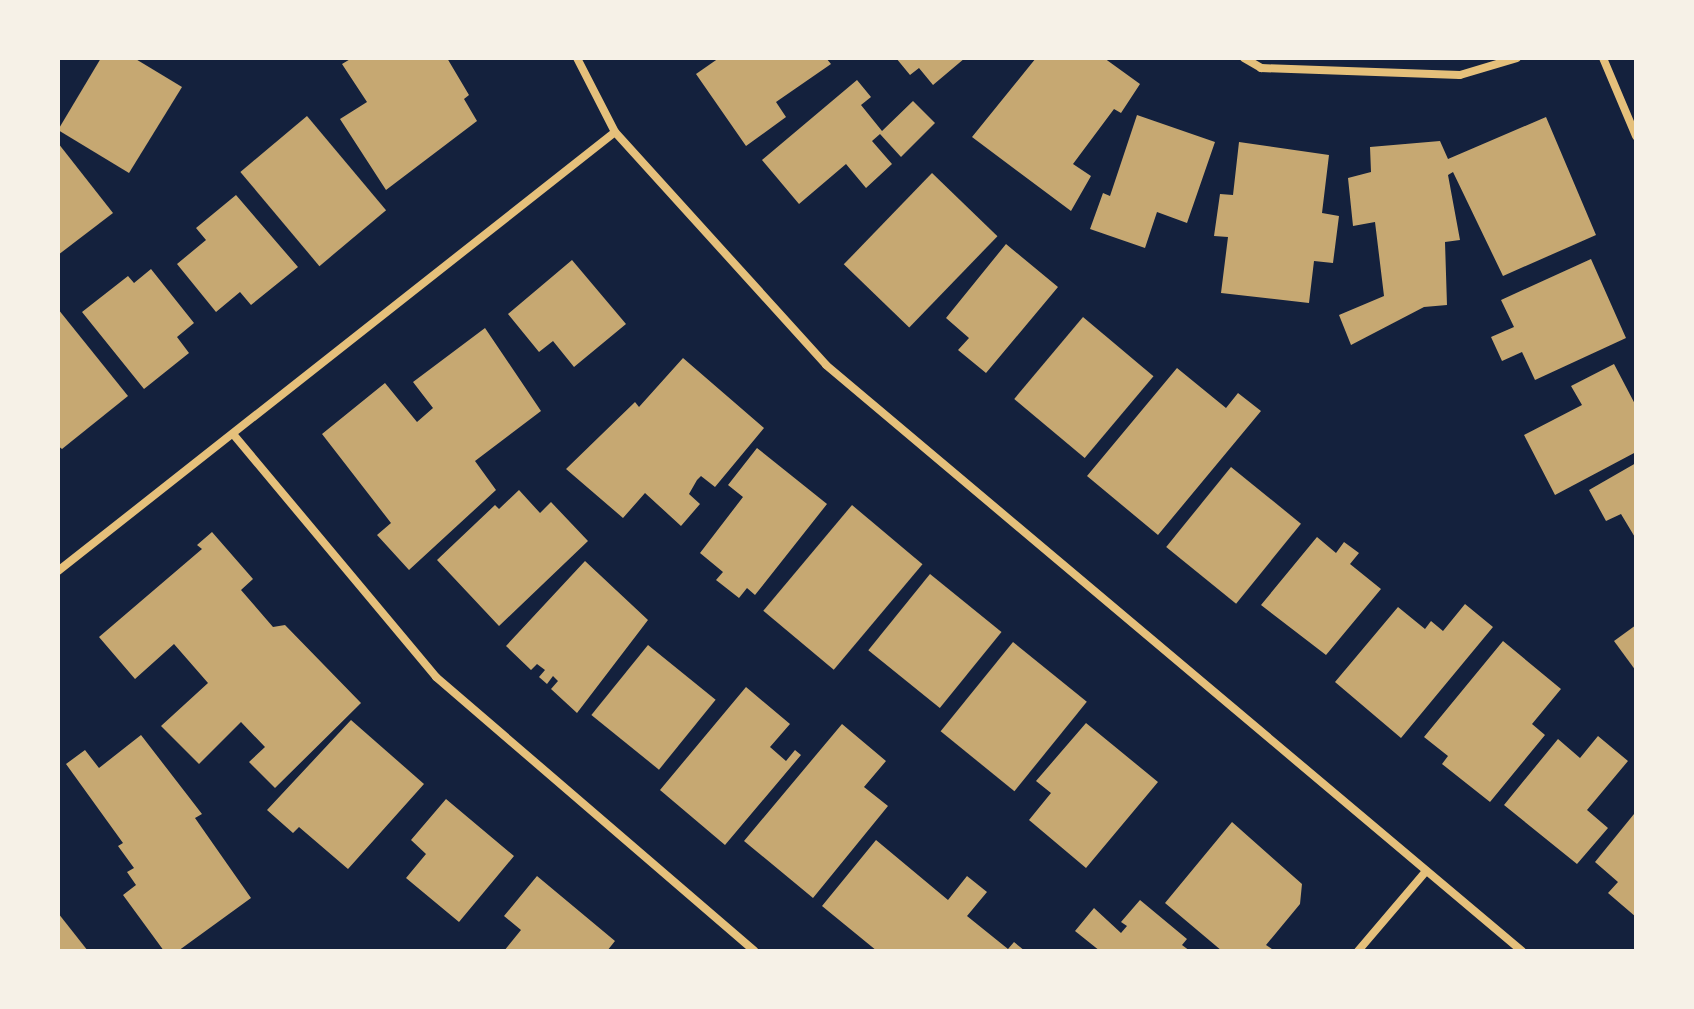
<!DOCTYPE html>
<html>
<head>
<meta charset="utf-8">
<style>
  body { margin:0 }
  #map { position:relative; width:1694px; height:1009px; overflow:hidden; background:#14213d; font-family:"Playfair Display",serif }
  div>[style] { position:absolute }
  .building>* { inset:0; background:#c6a872; transform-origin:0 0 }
  .minor>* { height:8px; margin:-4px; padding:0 4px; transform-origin:4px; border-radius:4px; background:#e5c07b }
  span { translate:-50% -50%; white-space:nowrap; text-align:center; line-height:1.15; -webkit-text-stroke:6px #f6f1e7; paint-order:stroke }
  .frame { position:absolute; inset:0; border:60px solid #f6f1e7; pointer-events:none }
</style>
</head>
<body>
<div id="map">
  <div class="building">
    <div style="clip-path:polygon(101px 58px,134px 58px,182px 87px,129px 173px,58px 130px)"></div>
    <div style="clip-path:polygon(352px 58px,447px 58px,469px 95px,464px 99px,477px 121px,386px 190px,340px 119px,367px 102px,342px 64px)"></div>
    <div style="clip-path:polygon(719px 58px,826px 58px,831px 64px,776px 102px,786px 117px,746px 146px,696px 74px)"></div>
    <div style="clip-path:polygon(896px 58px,965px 58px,933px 85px,919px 68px,910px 75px)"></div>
    <div style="clip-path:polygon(1036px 58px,1104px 58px,1140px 84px,1121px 113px,1114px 109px,1073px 164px,1091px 176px,1071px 211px,972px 137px)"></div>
    <div style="clip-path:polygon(857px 80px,871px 97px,861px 105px,882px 131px,913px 101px,935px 123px,901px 157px,880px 134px,872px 141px,892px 164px,866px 188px,846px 164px,799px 204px,762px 160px)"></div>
    <div style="clip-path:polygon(1137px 115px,1215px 142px,1187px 223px,1157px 212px,1145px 248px,1090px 229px,1103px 193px,1110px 196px)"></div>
    <div style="left:307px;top:116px;width:123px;height:87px;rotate:50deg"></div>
    <div style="clip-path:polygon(1546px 117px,1596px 235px,1503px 276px,1453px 172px,1448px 175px,1460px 240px,1445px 242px,1447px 305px,1424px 307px,1351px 345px,1339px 315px,1384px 296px,1375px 222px,1353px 226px,1348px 178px,1371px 172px,1370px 147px,1440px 141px,1448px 159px)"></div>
    <div style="clip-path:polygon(1239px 142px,1329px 155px,1322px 213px,1339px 216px,1333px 263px,1314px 261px,1309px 303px,1221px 293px,1228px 237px,1214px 236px,1220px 194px,1233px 195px)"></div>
    <div style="clip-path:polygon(58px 143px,113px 213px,58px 255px)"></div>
    <div style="left:932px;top:173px;width:91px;height:127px;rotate:44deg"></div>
    <div style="clip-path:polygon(236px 195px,298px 267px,251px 305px,240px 292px,216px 312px,177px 264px,206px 240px,196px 228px)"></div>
    <div style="clip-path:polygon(1006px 244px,1058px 287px,986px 373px,958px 350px,969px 338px,946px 318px)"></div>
    <div style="clip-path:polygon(1591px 259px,1626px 338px,1535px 380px,1522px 352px,1502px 361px,1491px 337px,1514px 327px,1501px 300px)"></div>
    <div style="clip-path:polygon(572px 260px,626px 324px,574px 367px,553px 341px,539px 352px,508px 314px)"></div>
    <div style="clip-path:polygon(151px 269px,194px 323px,177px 337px,189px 353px,144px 389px,82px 312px,128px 276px,134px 283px)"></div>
    <div style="clip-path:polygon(58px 309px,128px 396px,62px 449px,58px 446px)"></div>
    <div style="left:1083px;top:317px;width:92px;height:107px;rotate:40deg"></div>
    <div style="clip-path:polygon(485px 328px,541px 411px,475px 461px,496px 490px,409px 570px,377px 535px,391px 523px,322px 434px,385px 383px,417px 422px,433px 408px,413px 382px)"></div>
    <div style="clip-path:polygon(683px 358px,764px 428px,715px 487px,701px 476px,697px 480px,689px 494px,700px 504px,681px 526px,645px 493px,623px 518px,566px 469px,635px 402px,639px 407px)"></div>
    <div style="clip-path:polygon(1614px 364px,1636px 406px,1636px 452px,1555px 495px,1524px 435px,1582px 405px,1571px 386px)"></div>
    <div style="clip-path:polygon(1177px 368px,1226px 408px,1238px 393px,1261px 411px,1158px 535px,1087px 476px)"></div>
    <div style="clip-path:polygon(757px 448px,827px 504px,755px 595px,747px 588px,739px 598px,716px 580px,723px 572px,700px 553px,743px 497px,728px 485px)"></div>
    <div style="clip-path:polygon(1636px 463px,1636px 539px,1621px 514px,1606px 521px,1589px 490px)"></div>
    <div style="left:1231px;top:467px;width:90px;height:103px;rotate:39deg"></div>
    <div style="clip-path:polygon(519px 490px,540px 513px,551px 502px,588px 541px,499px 626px,437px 560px,495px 505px,499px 509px)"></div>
    <div style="left:852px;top:505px;width:92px;height:138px;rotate:40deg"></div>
    <div style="clip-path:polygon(212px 532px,253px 579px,241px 590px,273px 627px,285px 625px,361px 703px,275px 788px,249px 762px,265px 747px,241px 722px,199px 764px,161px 726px,208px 683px,174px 644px,135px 679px,99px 637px,202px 549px,197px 545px)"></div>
    <div style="clip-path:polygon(1317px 537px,1336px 553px,1344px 542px,1359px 553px,1350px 564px,1381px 589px,1326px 655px,1261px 605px)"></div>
    <div style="clip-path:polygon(585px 561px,648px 620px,577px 713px,551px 689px,558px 681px,553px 676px,547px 684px,539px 677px,545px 670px,537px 664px,531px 670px,506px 646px)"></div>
    <div style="left:930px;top:574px;width:92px;height:98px;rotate:39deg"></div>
    <div style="clip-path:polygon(1465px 604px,1493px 627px,1401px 738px,1335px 682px,1398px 607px,1425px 629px,1431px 621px,1443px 631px)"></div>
    <div style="clip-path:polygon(1636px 625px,1636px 671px,1614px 641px)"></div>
    <div style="clip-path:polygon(1503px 641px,1561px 689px,1532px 724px,1545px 735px,1490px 802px,1442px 764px,1448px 756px,1424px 737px)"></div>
    <div style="left:1013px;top:642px;width:95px;height:115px;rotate:39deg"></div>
    <div style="left:648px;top:645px;width:87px;height:90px;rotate:39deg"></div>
    <div style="clip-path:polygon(746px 687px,790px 724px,770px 747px,786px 761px,795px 750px,801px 755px,725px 845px,660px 790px)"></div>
    <div style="clip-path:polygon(351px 720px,424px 784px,348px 869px,299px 827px,293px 833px,267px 810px)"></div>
    <div style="clip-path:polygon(1086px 723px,1158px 782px,1086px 868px,1029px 820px,1051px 793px,1036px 781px)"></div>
    <div style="clip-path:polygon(842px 724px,886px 761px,864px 787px,888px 806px,813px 898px,744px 841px)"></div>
    <div style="clip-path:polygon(141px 735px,202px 814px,195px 818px,251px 898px,178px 951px,164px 951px,123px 895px,136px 885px,127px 872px,134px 868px,118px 846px,123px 843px,66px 764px,85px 750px,99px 768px)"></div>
    <div style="clip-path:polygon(1598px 736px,1628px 761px,1587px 810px,1608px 828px,1577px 864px,1504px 805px,1558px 739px,1580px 758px)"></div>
    <div style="clip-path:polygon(446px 799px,514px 856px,459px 922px,406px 878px,426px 854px,411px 840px)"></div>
    <div style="clip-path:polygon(1634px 814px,1636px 815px,1636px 917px,1608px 893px,1618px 882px,1595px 862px)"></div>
    <div style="clip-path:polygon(1232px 822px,1302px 884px,1300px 904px,1266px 945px,1275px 951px,1222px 951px,1165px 903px)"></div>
    <div style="clip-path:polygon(876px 840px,948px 900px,967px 876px,987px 892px,967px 916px,1008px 949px,1014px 942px,1025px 951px,877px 951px,822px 906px)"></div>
    <div style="clip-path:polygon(537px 876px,615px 941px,607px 951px,504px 951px,521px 930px,504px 916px)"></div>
    <div style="clip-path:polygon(1140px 900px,1187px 939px,1182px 945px,1190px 951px,1100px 951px,1075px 931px,1094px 908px,1121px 933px,1127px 926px,1121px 922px)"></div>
    <div style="clip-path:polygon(58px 913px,88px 951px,58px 951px)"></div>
  </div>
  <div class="minor">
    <div style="left:577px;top:58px;width:83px;rotate:62.8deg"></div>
    <div style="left:615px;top:132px;width:314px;rotate:47.8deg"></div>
    <div style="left:826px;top:365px;width:910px;rotate:40.1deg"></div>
    <div style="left:1244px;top:58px;width:20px;rotate:30deg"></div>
    <div style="left:1261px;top:68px;width:199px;rotate:2deg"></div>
    <div style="left:1460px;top:75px;width:59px;rotate:-16.6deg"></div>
    <div style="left:1603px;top:58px;width:85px;rotate:67.1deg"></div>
    <div style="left:233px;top:434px;width:317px;rotate:50.1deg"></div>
    <div style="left:436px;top:677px;width:420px;rotate:40.7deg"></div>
    <div style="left:58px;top:571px;width:709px;rotate:-38.24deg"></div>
    <div style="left:1358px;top:951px;width:105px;rotate:-49.6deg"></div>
  </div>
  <div class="frame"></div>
</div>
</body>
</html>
